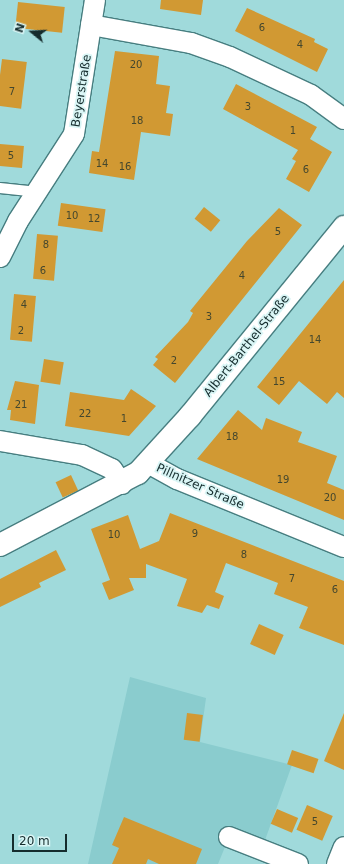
<!DOCTYPE html>
<html>
<head>
<meta charset="utf-8">
<style>
  body { margin:0 }
  #map { position:relative; width:344px; height:864px; overflow:hidden; background:#a0dadb; font-family:"DejaVu Sans",sans-serif }
  div>[style] { position:absolute }
  .built>* { inset:0; background:#8accce }
  .building>* { inset:0; background:#d19933; transform-origin:0 0 }
  .roads { filter:drop-shadow(1px 0 #477e80) drop-shadow(-1px 0 #477e80) drop-shadow(0 1px #477e80) drop-shadow(0 -1px #477e80) }
  .service>* { height:10px; margin:-5px; padding:0 5px; transform-origin:5px; border-radius:5px; background:#fff }
  .minor>* { height:20px; margin:-10px; padding:0 10px; transform-origin:10px; border-radius:10px; background:#fff }
  .tertiary>* { height:22px; margin:-11px; padding:0 11px; transform-origin:11px; border-radius:11px; background:#fff }
  span { translate:-50% -50%; white-space:nowrap; text-align:center; line-height:1.15; -webkit-text-stroke:3.5px #d9f5f5; paint-order:stroke }
  .number-label { font-size:10px; color:#44472e }
  .number-label span { -webkit-text-stroke-width:0 }
  .street-label { font-size:12px; color:#152c2d }
  .north { position:absolute; left:12px; top:12px; width:40px; height:40px; -webkit-text-stroke:3px #d9f5f5; paint-order:stroke; rotate:288deg; font-size:11px; font-weight:700; line-height:16px; text-align:center; color:#152c2d }
  .north::after { content:''; display:block; margin:auto; width:14px; height:18px; background:#152c2d; clip-path:polygon(50% 0,100% 100%,50% 72%,0 100%) }
  .scale { position:absolute; left:12px; top:834px; width:55px; height:18px; box-sizing:border-box; border:2px solid #152c2d; border-top:0; padding-left:5px; font-size:12px; line-height:14px; white-space:nowrap; color:#152c2d; -webkit-text-stroke:3px #d9f5f5; paint-order:stroke }
</style>
</head>
<body>
<div id="map">
  <div class="built">
    <div style="clip-path:polygon(130px 677px,206px 698px,200px 742px,292px 765px,264px 843px,232px 830px,218px 864px,88px 864px)"></div>
  </div>
  <div class="building">
    <div style="clip-path:polygon(161px 0,203px 0,201px 15px,160px 9px)"></div>
    <div style="left:18px;top:2px;width:47px;height:26px;rotate:6deg"></div>
    <div style="clip-path:polygon(247px 8px,315px 39px,314px 42px,328px 49px,317px 72px,235px 31px)"></div>
    <div style="clip-path:polygon(115px 51px,159px 56px,156px 84px,170px 86px,166px 113px,173px 114px,170px 136px,141px 132px,134px 180px,89px 173px,92px 151px,99px 152px)"></div>
    <div style="left:2px;top:59px;width:25px;height:47px;rotate:7deg"></div>
    <div style="clip-path:polygon(236px 84px,317px 127px,310px 139px,332px 152px,309px 192px,286px 179px,296px 161px,292px 159px,298px 150px,223px 109px)"></div>
    <div style="left:0;top:144px;width:24px;height:22px;rotate:5deg"></div>
    <div style="left:61px;top:203px;width:45px;height:23px;rotate:8deg"></div>
    <div style="left:204px;top:207px;width:21px;height:15px;rotate:39deg"></div>
    <div style="clip-path:polygon(279px 208px,302px 225px,175px 383px,153px 365px,158px 359px,155px 357px,188px 322px,193px 313px,190px 311px,247px 241px)"></div>
    <div style="left:37px;top:234px;width:21px;height:45px;rotate:5deg"></div>
    <div style="clip-path:polygon(344px 280px,344px 398px,337px 392px,327px 404px,299px 381px,279px 405px,257px 387px)"></div>
    <div style="left:14px;top:294px;width:22px;height:46px;rotate:5deg"></div>
    <div style="left:44px;top:359px;width:20px;height:23px;rotate:9deg"></div>
    <div style="clip-path:polygon(15px 381px,39px 385px,35px 424px,10px 420px,11px 410px,7px 410px)"></div>
    <div style="clip-path:polygon(131px 389px,156px 406px,129px 436px,65px 426px,70px 392px,124px 400px)"></div>
    <div style="clip-path:polygon(238px 410px,262px 430px,266px 418px,302px 432px,298px 442px,337px 456px,327px 483px,344px 490px,344px 520px,197px 459px)"></div>
    <div style="left:71px;top:475px;width:17px;height:17px;rotate:65deg"></div>
    <div style="clip-path:polygon(170px 513px,344px 581px,344px 645px,299px 628px,308px 607px,274px 594px,278px 583px,226px 563px,215px 592px,224px 596px,219px 609px,207px 605px,202px 613px,177px 606px,187px 579px,146px 564px,146px 578px,129px 578px,134px 590px,109px 600px,102px 583px,110px 580px,91px 529px,128px 515px,140px 549px,159px 541px)"></div>
    <div style="clip-path:polygon(56px 550px,66px 570px,39px 583px,41px 587px,0 607px,0 579px)"></div>
    <div style="left:259px;top:624px;width:27px;height:22px;rotate:24deg"></div>
    <div style="left:187px;top:713px;width:16px;height:27px;rotate:7deg"></div>
    <div style="clip-path:polygon(344px 713px,344px 770px,324px 761px)"></div>
    <div style="left:292px;top:750px;width:28px;height:15px;rotate:19deg"></div>
    <div style="left:307px;top:805px;width:28px;height:27px;rotate:23deg"></div>
    <div style="left:277px;top:809px;width:23px;height:16px;rotate:23deg"></div>
    <div style="clip-path:polygon(124px 817px,202px 849px,196px 864px,159px 864px,148px 859px,146px 864px,112px 864px,119px 848px,112px 845px)"></div>
  </div>
  <div class="roads">
    <div class="service">
      <div style="left:0;top:188px;width:38px;rotate:6deg"></div>
    </div>
    <div class="minor">
      <div style="left:91px;top:25px;width:102px;rotate:10.2deg"></div>
      <div style="left:191px;top:43px;width:41px;rotate:19.7deg"></div>
      <div style="left:230px;top:57px;width:89px;rotate:25.1deg"></div>
      <div style="left:311px;top:95px;width:41px;rotate:36deg"></div>
      <div style="left:0;top:257px;width:40px;rotate:-63.4deg"></div>
      <div style="left:18px;top:221px;width:103px;rotate:-57.2deg"></div>
      <div style="left:74px;top:134px;width:136px;rotate:-81.1deg"></div>
      <div style="left:0;top:441px;width:83px;rotate:9.7deg"></div>
      <div style="left:82px;top:455px;width:33px;rotate:25deg"></div>
      <div style="left:112px;top:469px;width:18px;rotate:56deg"></div>
      <div style="left:148px;top:463px;width:33px;rotate:29deg"></div>
      <div style="left:177px;top:479px;width:180px;rotate:22.2deg"></div>
      <div style="left:229px;top:837px;width:74px;rotate:21.4deg"></div>
      <div style="left:337px;top:864px;width:18px;rotate:-68deg"></div>
    </div>
    <div class="tertiary">
      <div style="left:0;top:545px;width:156px;rotate:-27.6deg"></div>
      <div style="left:138px;top:473px;width:77px;rotate:-47.6deg"></div>
      <div style="left:190px;top:416px;width:244px;rotate:-50.8deg"></div>
    </div>
  </div>
  <div class="number-label">
    <span style="left:262px;top:28px">6</span>
    <span style="left:300px;top:45px">4</span>
    <span style="left:136px;top:65px">20</span>
    <span style="left:12px;top:92px">7</span>
    <span style="left:248px;top:107px">3</span>
    <span style="left:137px;top:121px">18</span>
    <span style="left:293px;top:131px">1</span>
    <span style="left:11px;top:156px">5</span>
    <span style="left:102px;top:164px">14</span>
    <span style="left:125px;top:167px">16</span>
    <span style="left:306px;top:170px">6</span>
    <span style="left:72px;top:216px">10</span>
    <span style="left:94px;top:219px">12</span>
    <span style="left:278px;top:232px">5</span>
    <span style="left:46px;top:245px">8</span>
    <span style="left:43px;top:271px">6</span>
    <span style="left:242px;top:276px">4</span>
    <span style="left:24px;top:305px">4</span>
    <span style="left:209px;top:317px">3</span>
    <span style="left:21px;top:331px">2</span>
    <span style="left:315px;top:340px">14</span>
    <span style="left:174px;top:361px">2</span>
    <span style="left:279px;top:382px">15</span>
    <span style="left:21px;top:405px">21</span>
    <span style="left:85px;top:414px">22</span>
    <span style="left:124px;top:419px">1</span>
    <span style="left:232px;top:437px">18</span>
    <span style="left:283px;top:480px">19</span>
    <span style="left:330px;top:498px">20</span>
    <span style="left:195px;top:534px">9</span>
    <span style="left:114px;top:535px">10</span>
    <span style="left:244px;top:555px">8</span>
    <span style="left:292px;top:579px">7</span>
    <span style="left:335px;top:590px">6</span>
    <span style="left:315px;top:822px">5</span>
  </div>
  <div class="street-label">
    <span style="left:82px;top:91px;rotate:-81deg">Beyerstraße</span>
    <span style="left:247px;top:346px;rotate:-51deg">Albert-Barthel-Straße</span>
    <span style="left:200px;top:487px;rotate:24deg">Pillnitzer Straße</span>
  </div>
  <div class="north">N</div>
  <div class="scale">20 m</div>
</div>
</body>
</html>
